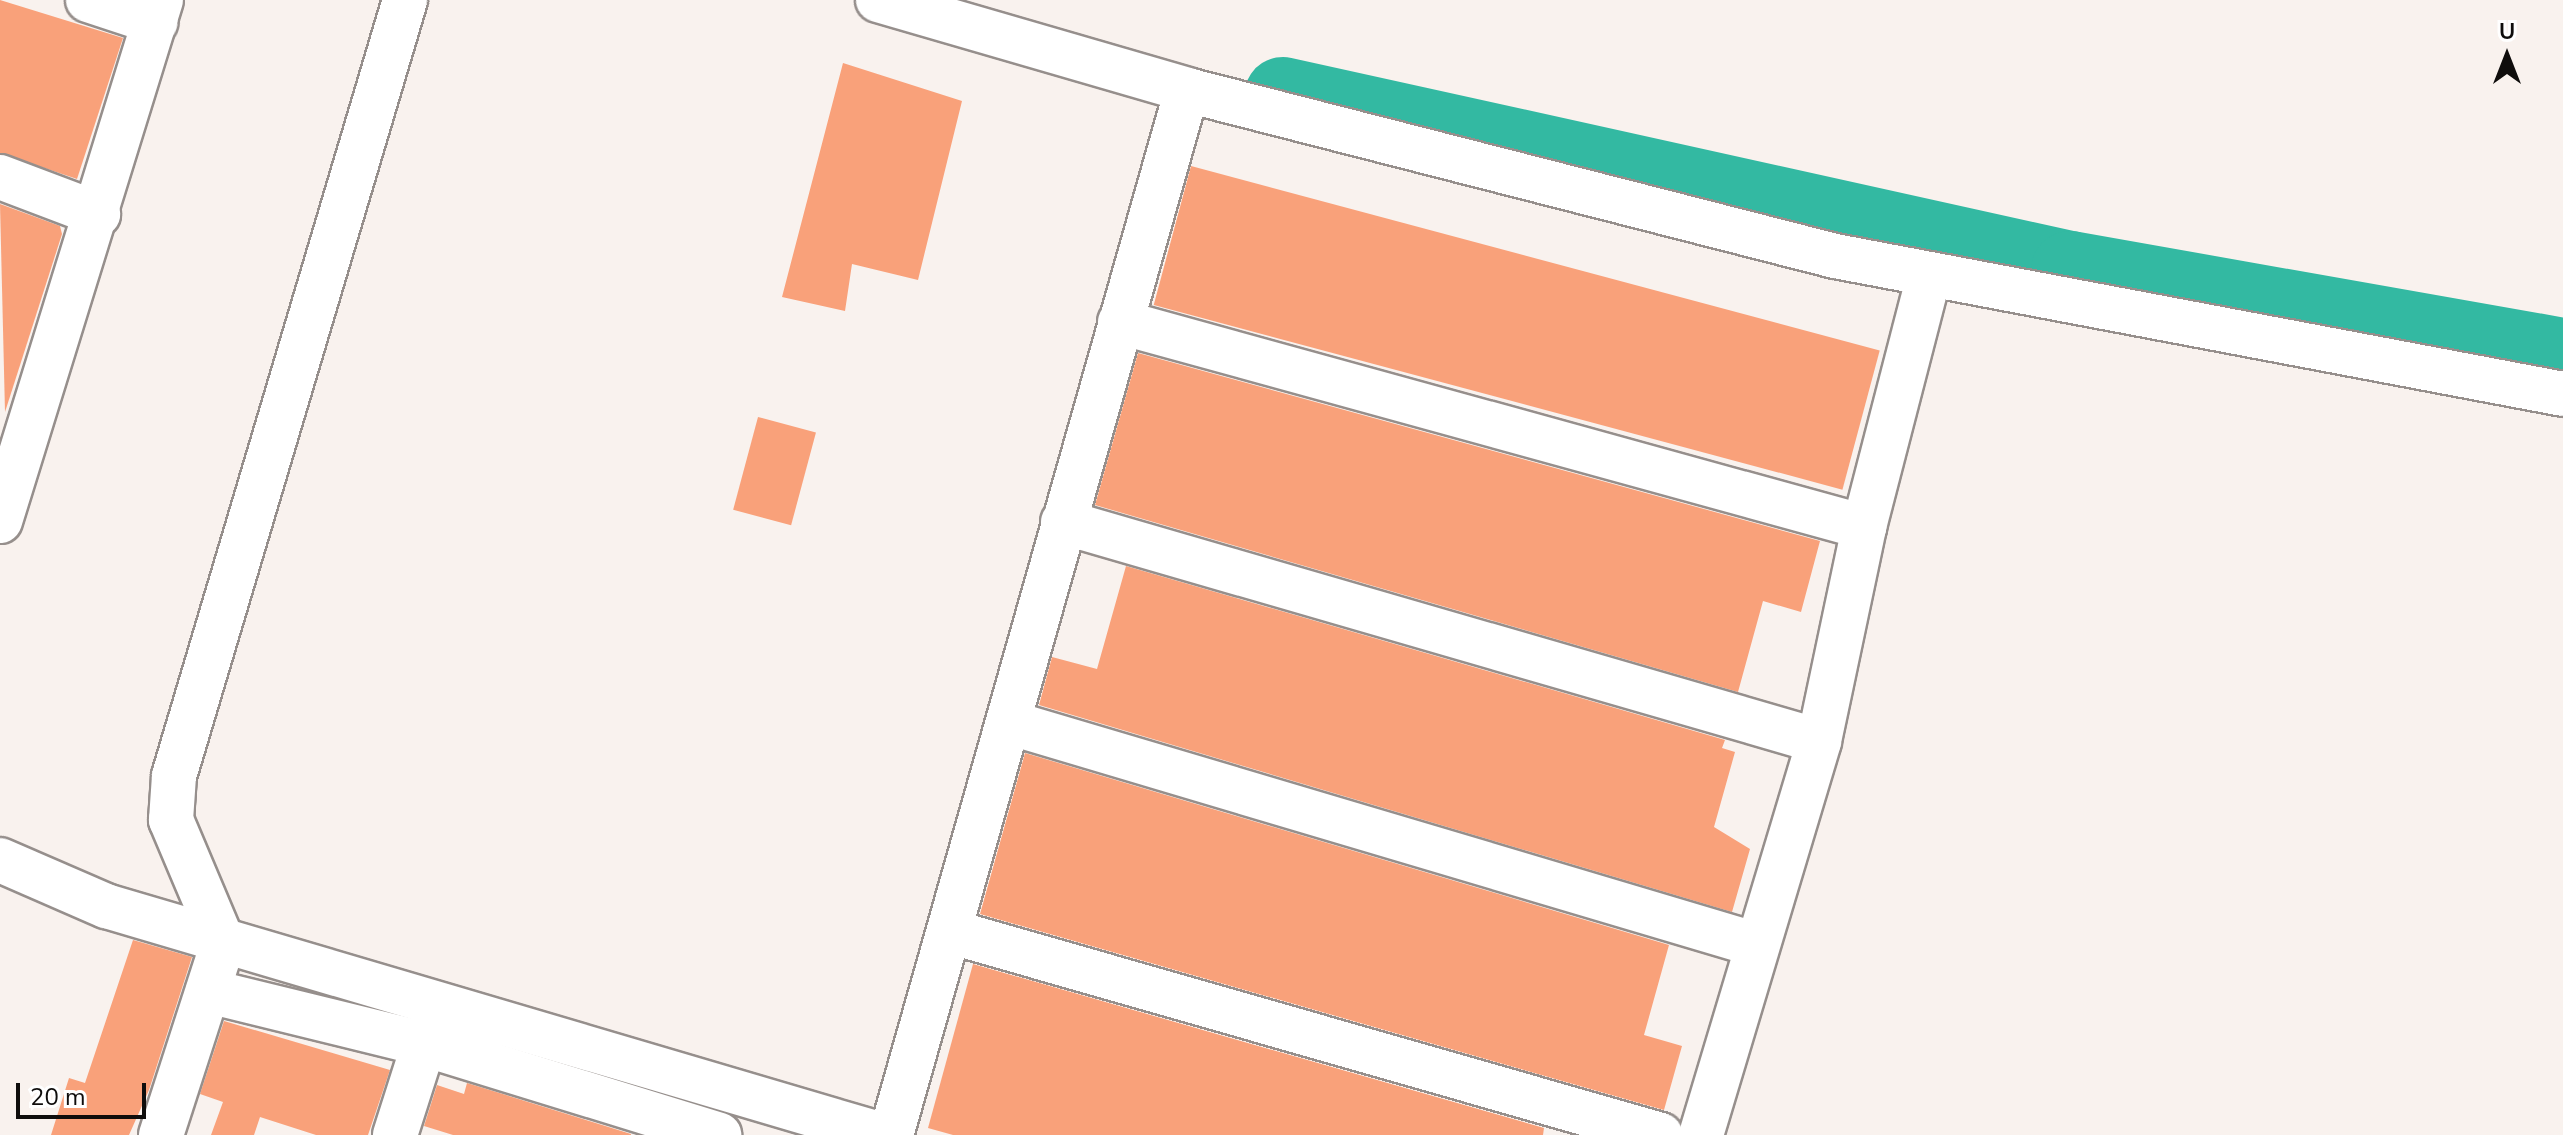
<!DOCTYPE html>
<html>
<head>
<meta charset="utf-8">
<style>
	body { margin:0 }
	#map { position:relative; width:2563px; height:1135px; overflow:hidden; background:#f9f2ee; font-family:"Nunito Sans",sans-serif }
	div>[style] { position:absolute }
	.river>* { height:78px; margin:-39px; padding:0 39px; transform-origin:39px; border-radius:39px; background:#33b9a2 }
	.building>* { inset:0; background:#f9a17a; transform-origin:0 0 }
	.roads { filter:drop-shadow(2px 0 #968f8c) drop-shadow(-2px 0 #968f8c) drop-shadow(0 2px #968f8c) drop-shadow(0 -2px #968f8c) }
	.street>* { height:44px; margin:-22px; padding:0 22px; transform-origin:22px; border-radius:22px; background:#fff }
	span { translate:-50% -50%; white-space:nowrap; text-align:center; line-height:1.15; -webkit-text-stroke:6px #fff; paint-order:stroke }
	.north { position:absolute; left:2467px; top:16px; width:80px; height:80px; -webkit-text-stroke:6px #fff; paint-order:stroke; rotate:0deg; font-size:22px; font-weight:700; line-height:32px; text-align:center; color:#0f0d0c }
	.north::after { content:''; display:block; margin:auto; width:28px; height:36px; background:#0f0d0c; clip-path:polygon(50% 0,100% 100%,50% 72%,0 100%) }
	.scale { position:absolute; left:16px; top:1083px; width:130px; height:36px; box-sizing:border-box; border:4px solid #0f0d0c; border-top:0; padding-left:10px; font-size:24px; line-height:28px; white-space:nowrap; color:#0f0d0c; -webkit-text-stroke:6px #fff; paint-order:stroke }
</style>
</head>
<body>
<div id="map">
	<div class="river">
		<div style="left:1283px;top:96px;width:806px;rotate:12.47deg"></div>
		<div style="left:2070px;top:270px;width:501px;rotate:10.01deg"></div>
	</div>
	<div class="building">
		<div style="clip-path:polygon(0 0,123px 38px,77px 179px,0 153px)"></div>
		<div style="clip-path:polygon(843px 63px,962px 101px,918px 280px,852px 264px,845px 311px,782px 297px)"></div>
		<div style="left:1191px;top:166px;width:713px;height:144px;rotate:15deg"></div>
		<div style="clip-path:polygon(0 204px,60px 226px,62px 234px,5px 412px)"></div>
		<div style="clip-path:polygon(1138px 353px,1820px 541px,1801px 612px,1763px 601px,1738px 692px,1095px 505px)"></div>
		<div style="left:758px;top:417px;width:60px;height:96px;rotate:15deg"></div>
		<div style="clip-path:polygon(1126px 566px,1725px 740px,1722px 748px,1735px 752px,1714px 827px,1750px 849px,1732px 912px,1039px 705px,1052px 657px,1097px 669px)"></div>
		<div style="clip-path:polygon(1025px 753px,1669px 945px,1644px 1035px,1682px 1046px,1664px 1110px,980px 914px)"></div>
		<div style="clip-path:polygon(133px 940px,192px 957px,149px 1090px,129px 1135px,51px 1135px,69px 1078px,85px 1083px)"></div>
		<div style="clip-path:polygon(973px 964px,1544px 1128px,1543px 1135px,953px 1135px,928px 1128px)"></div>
		<div style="clip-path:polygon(224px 1021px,390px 1070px,368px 1135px,316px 1135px,260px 1117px,254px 1135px,211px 1135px,223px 1102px,200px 1094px)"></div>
		<div style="clip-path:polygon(467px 1083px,631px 1134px,631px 1135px,453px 1135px,424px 1126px,437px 1085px,464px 1094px)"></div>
	</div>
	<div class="roads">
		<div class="street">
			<div style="left:88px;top:0;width:71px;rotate:18.2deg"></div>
			<div style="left:878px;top:0;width:322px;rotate:16.2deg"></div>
			<div style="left:1187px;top:90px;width:669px;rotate:14.37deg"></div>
			<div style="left:1835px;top:256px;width:741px;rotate:10.73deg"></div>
			<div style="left:0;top:177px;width:105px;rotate:20.7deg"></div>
			<div style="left:1120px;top:322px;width:772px;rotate:15.4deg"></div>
			<div style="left:0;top:521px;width:545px;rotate:-72.83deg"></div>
			<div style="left:1063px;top:522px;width:787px;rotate:16.16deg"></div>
			<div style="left:1011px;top:723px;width:775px;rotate:16.56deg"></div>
			<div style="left:0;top:860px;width:116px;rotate:23.5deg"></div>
			<div style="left:106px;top:906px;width:809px;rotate:16.44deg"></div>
			<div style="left:952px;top:932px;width:737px;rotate:15.98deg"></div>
			<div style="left:208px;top:991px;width:222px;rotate:13.8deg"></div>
			<div style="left:424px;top:1044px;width:309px;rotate:17.1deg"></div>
			<div style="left:161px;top:1135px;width:202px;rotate:-72.1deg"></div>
			<div style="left:223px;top:943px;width:134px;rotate:-112.9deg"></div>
			<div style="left:171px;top:820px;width:44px;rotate:-86.1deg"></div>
			<div style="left:174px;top:776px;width:810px;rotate:-73.42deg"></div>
			<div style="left:395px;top:1135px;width:96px;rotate:-72.3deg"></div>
			<div style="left:891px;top:1135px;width:1086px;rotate:-74.19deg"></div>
			<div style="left:1701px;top:1135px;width:411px;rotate:-73.3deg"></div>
			<div style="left:1819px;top:741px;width:219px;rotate:-78.1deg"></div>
			<div style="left:1864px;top:527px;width:259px;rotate:-75.5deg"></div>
		</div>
	</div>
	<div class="north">U</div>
	<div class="scale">20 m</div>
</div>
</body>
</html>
